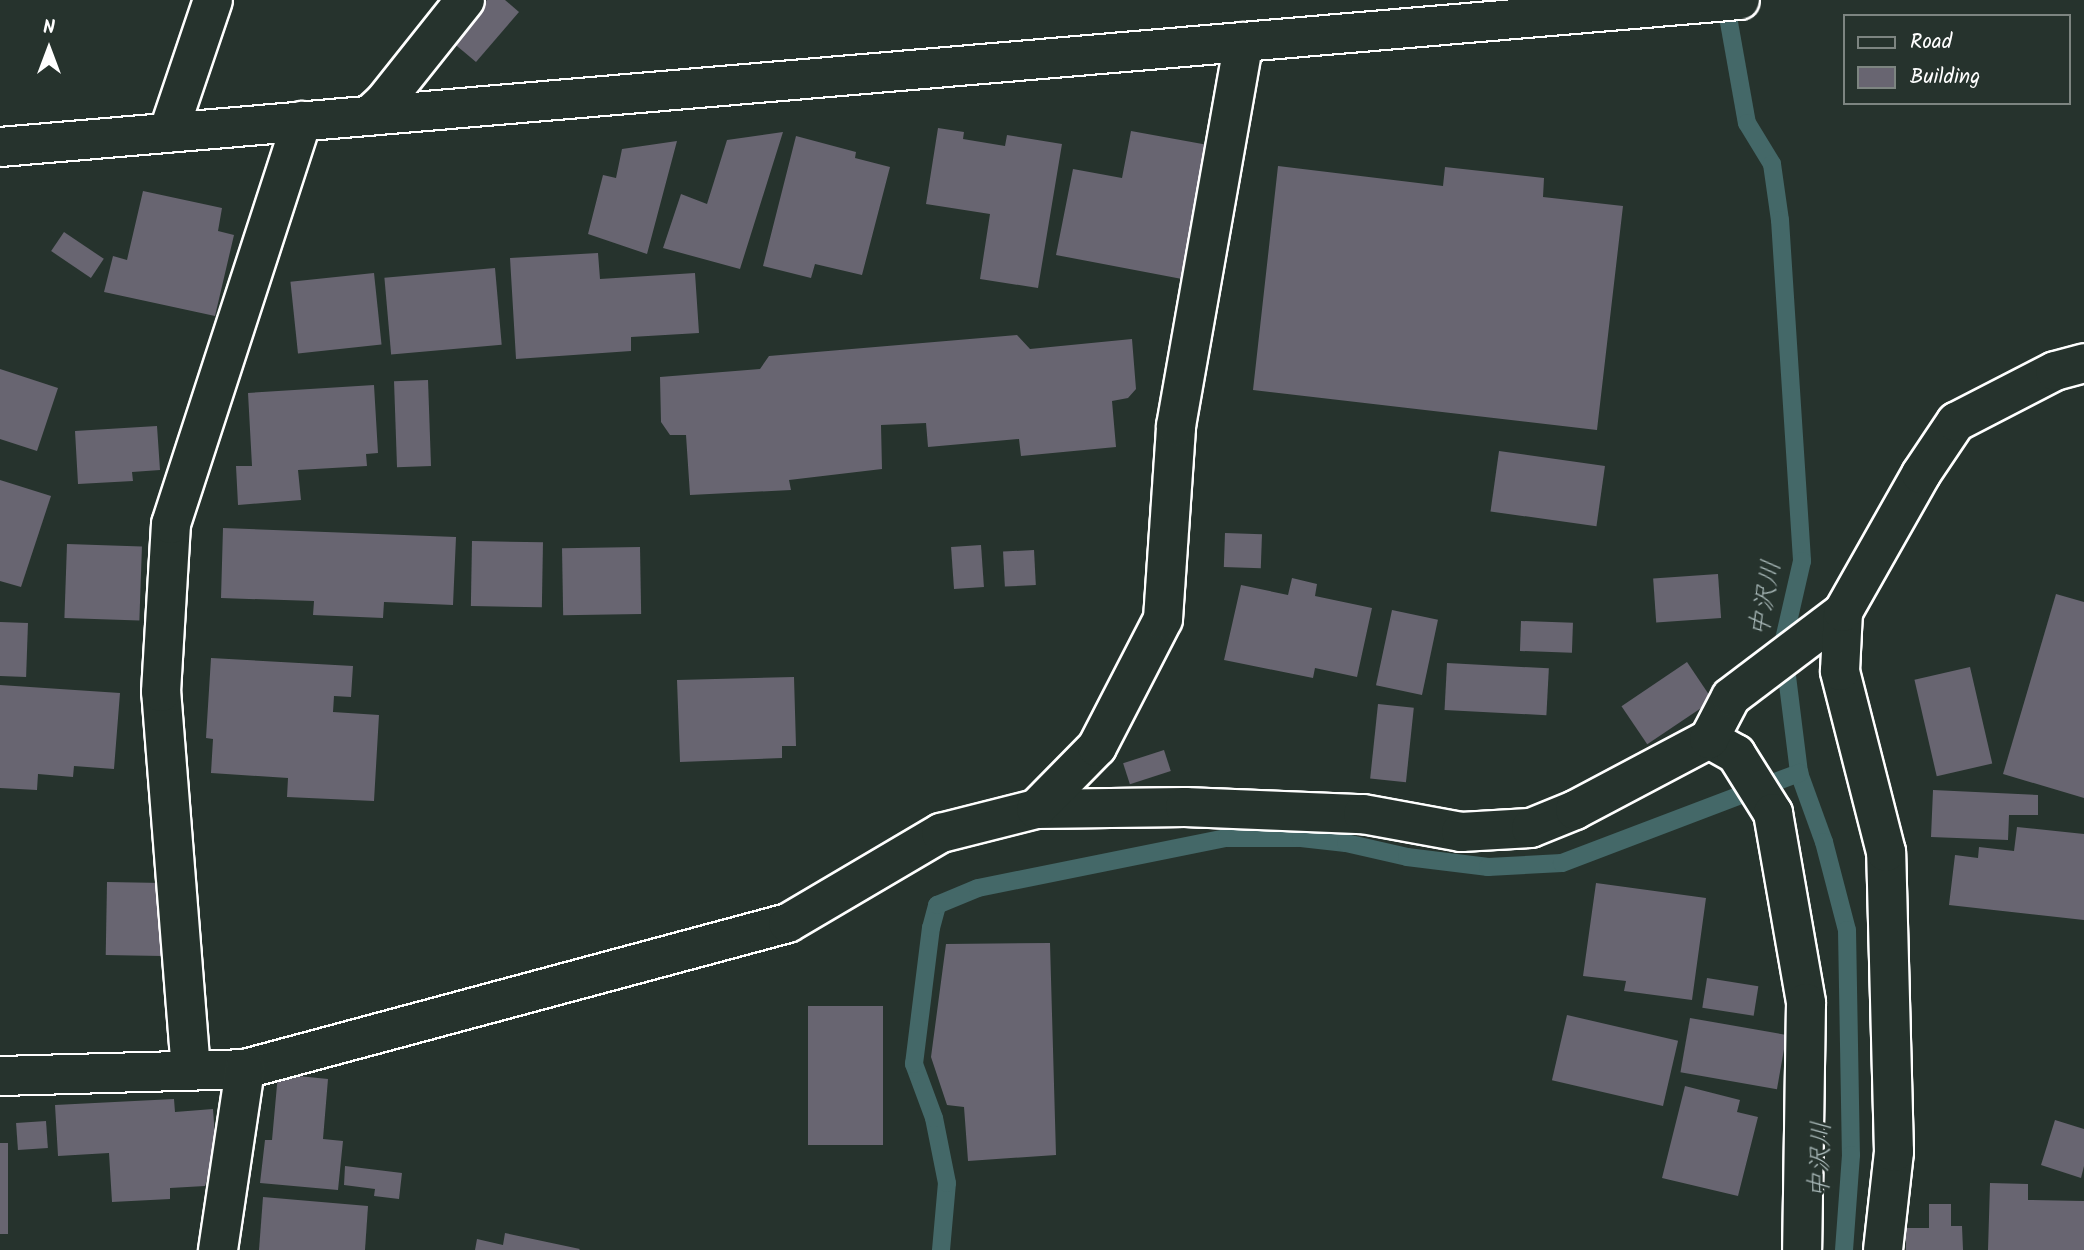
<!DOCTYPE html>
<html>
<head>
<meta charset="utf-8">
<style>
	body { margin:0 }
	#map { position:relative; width:2084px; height:1250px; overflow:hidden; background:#26332d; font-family:Kalam,"Klee One",sans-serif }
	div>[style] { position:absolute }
	.stream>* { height:18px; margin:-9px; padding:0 9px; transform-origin:9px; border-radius:9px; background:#446868 }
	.building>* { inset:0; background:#686571; transform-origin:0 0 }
	.roads { filter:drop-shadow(2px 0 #fff) drop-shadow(-2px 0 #fff) drop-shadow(0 2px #fff) drop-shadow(0 -2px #fff) }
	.street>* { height:38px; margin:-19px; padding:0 19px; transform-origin:19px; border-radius:19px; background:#26332d }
	.secondary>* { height:38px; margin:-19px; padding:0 19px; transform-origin:19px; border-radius:19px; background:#26332d }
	span { translate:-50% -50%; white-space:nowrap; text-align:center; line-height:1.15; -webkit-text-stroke:5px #26332d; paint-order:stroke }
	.water-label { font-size:26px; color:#abbbbb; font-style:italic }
	.legend { position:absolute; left:1843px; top:14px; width:228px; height:91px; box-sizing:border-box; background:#26332d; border:2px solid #7d8581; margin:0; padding:9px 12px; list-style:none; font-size:21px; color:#fff }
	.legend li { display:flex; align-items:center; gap:14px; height:35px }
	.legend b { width:35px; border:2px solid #7d8581 }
	.north { position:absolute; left:14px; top:14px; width:70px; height:70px; -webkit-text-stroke:5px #26332d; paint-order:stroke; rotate:0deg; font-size:19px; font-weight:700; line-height:28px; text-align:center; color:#fff }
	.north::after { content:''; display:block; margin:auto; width:24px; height:32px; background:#fff; clip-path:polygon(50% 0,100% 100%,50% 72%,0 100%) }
</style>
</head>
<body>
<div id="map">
	<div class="stream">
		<div style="left:1725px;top:0;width:125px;rotate:79.9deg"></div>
		<div style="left:1747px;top:123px;width:48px;rotate:58.6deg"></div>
		<div style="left:1772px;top:164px;width:57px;rotate:81.9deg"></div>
		<div style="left:1780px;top:220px;width:342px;rotate:86.3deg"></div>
		<div style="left:1802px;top:561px;width:85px;rotate:102.9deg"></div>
		<div style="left:1783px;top:644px;width:130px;rotate:82.9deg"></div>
		<div style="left:1799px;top:773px;width:73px;rotate:70.1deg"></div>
		<div style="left:1824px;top:842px;width:91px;rotate:75.4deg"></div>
		<div style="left:1847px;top:930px;width:225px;rotate:89deg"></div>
		<div style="left:1851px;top:1155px;width:95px;rotate:94.2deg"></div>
		<div style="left:941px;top:1250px;width:67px;rotate:-84.9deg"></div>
		<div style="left:947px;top:1183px;width:66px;rotate:-101.3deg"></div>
		<div style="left:934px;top:1118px;width:58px;rotate:-110.3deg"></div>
		<div style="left:914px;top:1064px;width:137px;rotate:-82.9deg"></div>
		<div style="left:931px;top:928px;width:24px;rotate:-75deg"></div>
		<div style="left:937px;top:905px;width:44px;rotate:-22.5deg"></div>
		<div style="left:978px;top:888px;width:254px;rotate:-11.4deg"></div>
		<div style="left:1227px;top:838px;width:74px"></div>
		<div style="left:1301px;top:838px;width:45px;rotate:6.3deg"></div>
		<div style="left:1346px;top:843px;width:63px;rotate:12.9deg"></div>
		<div style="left:1407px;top:857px;width:82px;rotate:7deg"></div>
		<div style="left:1488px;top:867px;width:74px;rotate:-3.1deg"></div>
		<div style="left:1562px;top:863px;width:254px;rotate:-20.8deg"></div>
	</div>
	<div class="building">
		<div style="clip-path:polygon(487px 0,505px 0,519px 12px,476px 62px,451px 41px)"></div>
		<div style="clip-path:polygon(938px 128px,964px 132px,963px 139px,1005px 146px,1007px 135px,1062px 144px,1038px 288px,980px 279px,990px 214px,926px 204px)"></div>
		<div style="clip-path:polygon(1131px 131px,1208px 145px,1182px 279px,1056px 255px,1073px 169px,1122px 178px)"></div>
		<div style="clip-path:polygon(783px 132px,740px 269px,663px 248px,681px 194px,707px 204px,727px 140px)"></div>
		<div style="clip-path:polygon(796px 136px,856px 152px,855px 158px,890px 167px,862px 275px,815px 264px,811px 278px,763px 266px)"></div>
		<div style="clip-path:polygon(677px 141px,647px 254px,588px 234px,603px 175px,616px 178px,622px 149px)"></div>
		<div style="clip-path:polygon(1278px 166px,1443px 186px,1445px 167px,1544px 178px,1543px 197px,1623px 206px,1597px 430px,1253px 390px)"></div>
		<div style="clip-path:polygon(143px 191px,222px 208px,218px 231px,234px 235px,215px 316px,104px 292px,113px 256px,127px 260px)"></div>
		<div style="left:64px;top:232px;width:48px;height:23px;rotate:34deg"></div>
		<div style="clip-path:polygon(598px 253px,600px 279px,695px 273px,699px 333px,631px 337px,631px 351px,516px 359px,510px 258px)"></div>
		<div style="left:495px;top:268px;width:77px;height:111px;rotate:85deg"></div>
		<div style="left:374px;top:273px;width:72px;height:84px;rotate:84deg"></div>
		<div style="clip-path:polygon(1017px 335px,1030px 349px,1132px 339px,1136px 389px,1128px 398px,1112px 401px,1116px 447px,1021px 456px,1019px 439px,928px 447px,926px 423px,881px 425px,882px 469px,789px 480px,791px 490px,690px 495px,686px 435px,670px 435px,661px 422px,660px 377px,760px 369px,769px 356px)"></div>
		<div style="clip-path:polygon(0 369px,58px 388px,37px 451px,0 439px)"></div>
		<div style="left:428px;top:380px;width:86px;height:34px;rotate:88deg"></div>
		<div style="clip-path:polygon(374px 385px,378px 453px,366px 454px,367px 466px,298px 470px,301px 500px,238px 505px,236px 466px,252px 466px,248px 393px)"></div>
		<div style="clip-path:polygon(157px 426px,160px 470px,132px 472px,133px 481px,78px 484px,75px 431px)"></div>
		<div style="left:1499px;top:451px;width:107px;height:61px;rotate:8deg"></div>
		<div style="clip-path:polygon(0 480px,51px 496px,21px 587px,0 581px)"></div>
		<div style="clip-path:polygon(223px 528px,456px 537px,453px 605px,384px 602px,383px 618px,313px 615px,314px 601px,221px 598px)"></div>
		<div style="left:1225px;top:533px;width:37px;height:34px;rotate:2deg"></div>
		<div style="left:472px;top:541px;width:71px;height:65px;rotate:1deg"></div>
		<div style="left:67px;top:544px;width:75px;height:74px;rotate:2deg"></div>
		<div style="left:981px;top:545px;width:42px;height:30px;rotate:86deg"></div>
		<div style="left:640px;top:547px;width:67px;height:78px;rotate:89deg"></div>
		<div style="left:1034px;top:550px;width:35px;height:31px;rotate:87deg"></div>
		<div style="left:1718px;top:574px;width:44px;height:65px;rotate:86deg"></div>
		<div style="clip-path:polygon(1292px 578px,1317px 584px,1315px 596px,1372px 608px,1357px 677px,1315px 668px,1313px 678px,1224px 660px,1241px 585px,1288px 595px)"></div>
		<div style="clip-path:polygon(2056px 594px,2084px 602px,2084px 798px,2003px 774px)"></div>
		<div style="left:1392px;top:610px;width:47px;height:77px;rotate:12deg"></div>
		<div style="left:1521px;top:621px;width:52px;height:30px;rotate:2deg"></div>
		<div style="left:0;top:622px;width:28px;height:54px;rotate:2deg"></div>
		<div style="clip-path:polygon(211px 658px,353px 666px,351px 697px,334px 696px,333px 712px,379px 715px,374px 801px,287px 797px,288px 778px,211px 773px,213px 739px,206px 738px)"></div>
		<div style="left:1687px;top:662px;width:46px;height:79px;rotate:56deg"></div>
		<div style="left:1447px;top:663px;width:102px;height:47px;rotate:3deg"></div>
		<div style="left:1970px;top:667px;width:99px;height:57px;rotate:77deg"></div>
		<div style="clip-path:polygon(794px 677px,796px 746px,782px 746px,782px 758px,680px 762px,677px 680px)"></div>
		<div style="clip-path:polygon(0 685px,120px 693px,114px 769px,74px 766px,73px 777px,38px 774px,37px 790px,0 788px)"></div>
		<div style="left:1378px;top:704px;width:36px;height:75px;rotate:6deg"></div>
		<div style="left:1164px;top:750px;width:22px;height:43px;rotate:72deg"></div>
		<div style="clip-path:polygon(1933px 790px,2038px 795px,2038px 815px,2009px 815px,2008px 840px,1931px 837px)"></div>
		<div style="clip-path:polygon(2017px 827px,2084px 834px,2084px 920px,1949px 905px,1955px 855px,1978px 858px,1979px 847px,2014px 851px)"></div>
		<div style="left:107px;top:882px;width:56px;height:73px;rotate:1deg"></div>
		<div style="clip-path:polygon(1596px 883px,1706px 898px,1692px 1000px,1624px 991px,1626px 981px,1583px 976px)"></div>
		<div style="clip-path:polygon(1050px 943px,1056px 1155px,968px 1161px,964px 1107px,947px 1105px,931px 1057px,946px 944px)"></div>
		<div style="left:1707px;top:978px;width:52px;height:30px;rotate:9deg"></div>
		<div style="left:883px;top:1006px;width:139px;height:75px;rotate:90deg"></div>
		<div style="left:1567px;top:1015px;width:114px;height:67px;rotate:13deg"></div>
		<div style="left:1690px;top:1018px;width:98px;height:55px;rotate:10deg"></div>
		<div style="clip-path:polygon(278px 1074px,328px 1079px,323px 1139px,343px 1141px,338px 1190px,260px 1183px,265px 1140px,272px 1140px)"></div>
		<div style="clip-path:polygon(1685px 1086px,1740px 1100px,1737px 1112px,1758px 1117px,1738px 1196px,1662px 1178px)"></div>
		<div style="clip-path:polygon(174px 1099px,175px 1112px,213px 1109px,216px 1151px,205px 1186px,170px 1188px,170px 1199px,112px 1202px,109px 1153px,58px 1156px,55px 1105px)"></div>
		<div style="clip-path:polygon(2055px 1120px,2084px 1129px,2084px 1166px,2081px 1178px,2041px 1165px)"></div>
		<div style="left:46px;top:1121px;width:27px;height:30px;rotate:86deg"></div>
		<div style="left:0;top:1143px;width:8px;height:91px"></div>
		<div style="clip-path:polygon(345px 1166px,402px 1173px,399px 1199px,374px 1196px,375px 1189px,344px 1185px)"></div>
		<div style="clip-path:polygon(1990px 1183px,2028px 1184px,2028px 1200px,2084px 1201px,2084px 1250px,1988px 1250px)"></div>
		<div style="clip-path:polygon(263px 1197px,368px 1206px,365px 1250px,259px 1250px)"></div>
		<div style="clip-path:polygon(1929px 1204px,1951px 1204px,1951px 1226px,1962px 1226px,1963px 1250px,1906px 1250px,1906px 1228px,1929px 1228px)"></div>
		<div style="clip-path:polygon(505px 1233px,580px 1249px,579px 1250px,475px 1250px,477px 1239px,503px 1245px)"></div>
	</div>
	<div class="roads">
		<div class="street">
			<div style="left:369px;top:116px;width:21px;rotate:-43deg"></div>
			<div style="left:384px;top:102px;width:130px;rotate:-51.5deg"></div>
			<div style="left:1709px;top:739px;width:31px;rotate:29deg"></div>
			<div style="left:1736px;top:754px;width:70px;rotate:57.9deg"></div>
			<div style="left:1773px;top:813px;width:193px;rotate:80.1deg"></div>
			<div style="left:1806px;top:1003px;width:247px;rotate:90.9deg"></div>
			<div style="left:1036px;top:809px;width:149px;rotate:-0.8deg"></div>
			<div style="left:1185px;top:807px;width:178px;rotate:2.3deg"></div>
			<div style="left:1363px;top:814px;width:100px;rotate:10.4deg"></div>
			<div style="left:1461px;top:832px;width:70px;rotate:-3.3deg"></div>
			<div style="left:1531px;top:828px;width:48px;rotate:-22.2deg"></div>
			<div style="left:1575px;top:810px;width:152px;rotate:-27.9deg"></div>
			<div style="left:1709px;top:739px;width:47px;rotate:-62.4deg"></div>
			<div style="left:1731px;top:697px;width:141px;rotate:-37.2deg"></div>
			<div style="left:191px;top:1071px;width:380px;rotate:-94.5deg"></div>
			<div style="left:161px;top:692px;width:168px;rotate:-86.6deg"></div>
			<div style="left:171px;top:524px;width:424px;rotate:-72deg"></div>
			<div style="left:0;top:1076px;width:245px;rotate:-1.6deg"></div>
			<div style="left:245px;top:1069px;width:562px;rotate:-15.05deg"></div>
			<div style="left:788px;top:923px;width:178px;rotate:-30.5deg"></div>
			<div style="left:941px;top:833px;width:98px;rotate:-14.2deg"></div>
			<div style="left:1036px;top:809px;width:87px;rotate:-45.5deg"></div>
			<div style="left:1097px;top:747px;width:144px;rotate:-62.7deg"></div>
			<div style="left:1163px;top:619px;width:193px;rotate:-86.1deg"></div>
			<div style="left:1176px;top:426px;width:390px;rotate:-80deg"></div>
			<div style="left:218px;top:1250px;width:183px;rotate:-81.5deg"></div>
			<div style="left:1883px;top:1250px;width:99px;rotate:-83.6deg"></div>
			<div style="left:1894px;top:1152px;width:300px;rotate:-91.5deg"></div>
			<div style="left:1886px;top:852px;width:187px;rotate:-104.3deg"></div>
			<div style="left:1840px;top:671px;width:59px;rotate:-87.1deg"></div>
			<div style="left:1843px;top:612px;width:159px;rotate:-60.5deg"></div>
			<div style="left:1921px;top:474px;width:63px;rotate:-56.1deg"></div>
			<div style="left:1956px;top:422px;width:111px;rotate:-27.3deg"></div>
			<div style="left:2055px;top:371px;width:30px;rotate:-15deg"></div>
		</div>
		<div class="secondary">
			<div style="left:168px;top:133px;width:140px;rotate:-71.3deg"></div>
			<div style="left:0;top:147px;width:1746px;rotate:-4.83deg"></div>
		</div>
	</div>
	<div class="water-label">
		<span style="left:1767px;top:599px;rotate:-80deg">中沢川</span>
		<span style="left:1822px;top:1160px;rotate:-88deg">中沢川</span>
	</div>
	<ul class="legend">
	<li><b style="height:9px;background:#26332d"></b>Road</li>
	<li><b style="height:19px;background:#686571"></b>Building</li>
	</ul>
	<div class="north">N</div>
</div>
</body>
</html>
